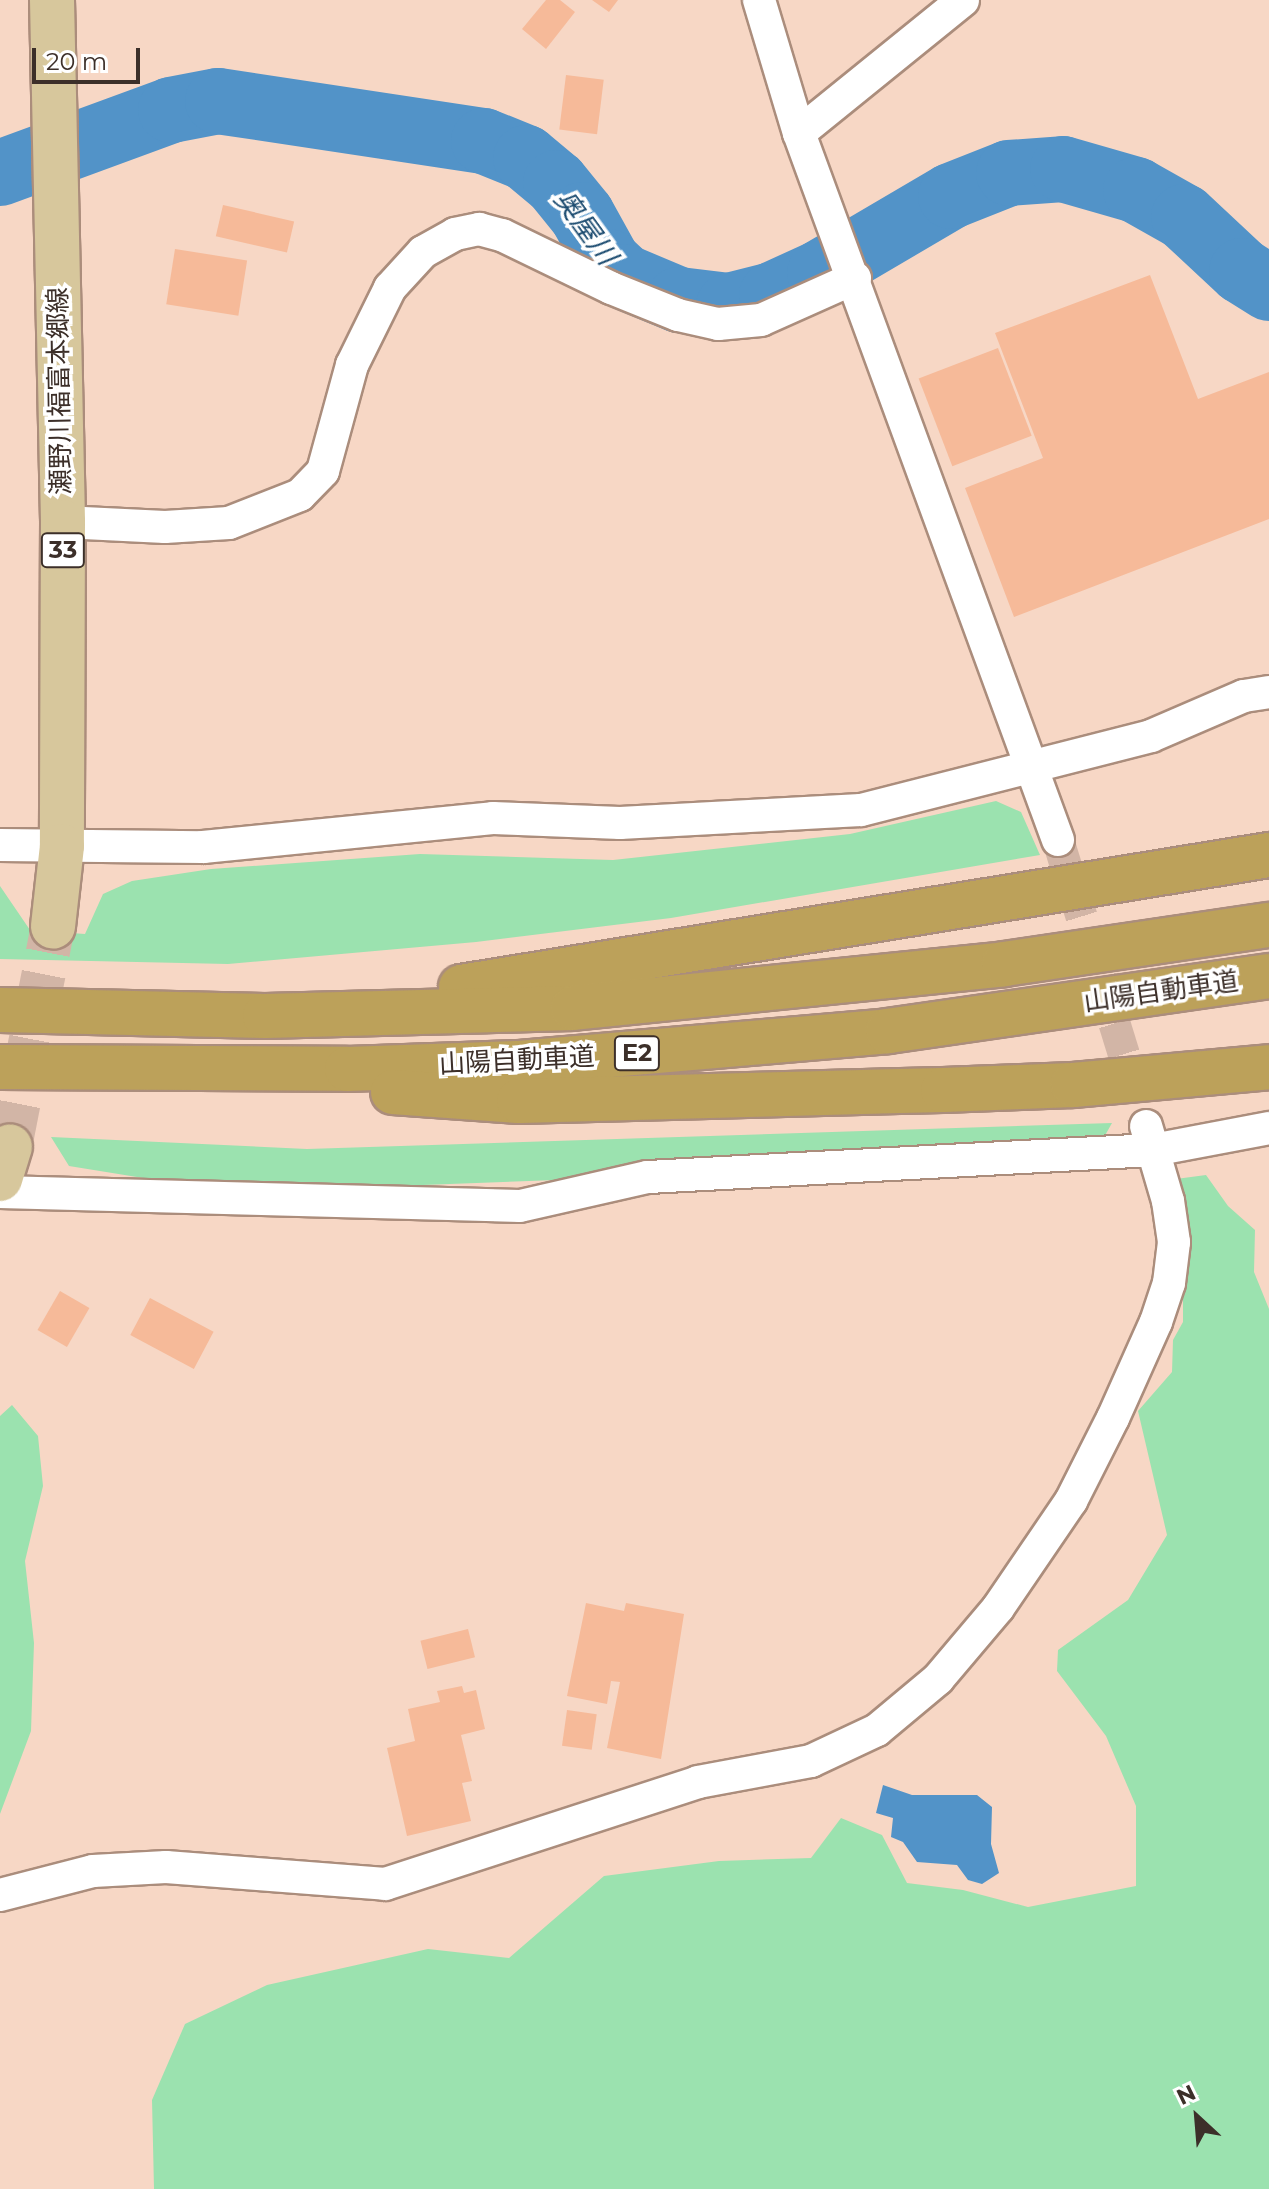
<!DOCTYPE html>
<html>
<head>
<meta charset="utf-8">
<style>
	body { margin:0 }
	#map { position:relative; width:1269px; height:2189px; overflow:hidden; background:#f7d7c5; font-family:Montserrat,"Noto Sans JP",sans-serif }
	div>[style] { position:absolute }
	.green>* { inset:0; background:#9be2af }
	.water>* { inset:0; background:#5293c8 }
	.river>* { height:66px; margin:-33px; padding:0 33px; transform-origin:33px; border-radius:33px; background:#5293c8 }
	.building>* { inset:0; background:#f6ba99; transform-origin:0 0 }
	.street-tunnel>* { height:32px; margin-top:-16px; transform-origin:0; background:repeating-linear-gradient(90deg,#d2b5a6 0 32px,transparent 0 48px) }
	.primary-tunnel>* { height:44px; margin-top:-22px; transform-origin:0; background:repeating-linear-gradient(90deg,#d2b5a6 0 44px,transparent 0 66px) }
	.roads { filter:drop-shadow(2px 0 #ab8d7c) drop-shadow(-2px 0 #ab8d7c) drop-shadow(0 2px #ab8d7c) drop-shadow(0 -2px #ab8d7c) }
	.street>* { height:32px; margin:-16px; padding:0 16px; transform-origin:16px; border-radius:16px; background:#fff }
	.primary>* { height:44px; margin:-22px; padding:0 22px; transform-origin:22px; border-radius:22px; background:#d7c79c }
	.highway>* { height:44px; margin:-22px; padding:0 22px; transform-origin:22px; border-radius:22px; background:#bca15a }
	span { translate:-50% -50%; white-space:nowrap; text-align:center; line-height:1.15; -webkit-text-stroke:7px #fff; paint-order:stroke }
	.shield-label span { padding:2px 6px; background:#fff; border:2px solid; border-radius:6px; -webkit-text-stroke-width:0 }
	.shield-label { font-size:24px; color:#3c2f29; font-weight:700 }
	.street-label { font-size:26px; color:#3c2f29 }
	.water-label { font-size:28px; color:#1a4a6f; font-style:italic }
	.north { position:absolute; left:1157px; top:2077px; width:80px; height:80px; -webkit-text-stroke:6px #fff; paint-order:stroke; rotate:334deg; font-size:22px; font-weight:700; line-height:32px; text-align:center; color:#3c2f29 }
	.north::after { content:''; display:block; margin:auto; width:28px; height:36px; background:#3c2f29; clip-path:polygon(50% 0,100% 100%,50% 72%,0 100%) }
	.scale { position:absolute; left:32px; top:48px; width:108px; height:36px; box-sizing:border-box; border:4px solid #3c2f29; border-top:0; padding-left:10px; font-size:24px; line-height:28px; white-space:nowrap; color:#3c2f29; -webkit-text-stroke:6px #fff; paint-order:stroke }
</style>
</head>
<body>
<div id="map">
	<div class="green">
		<div style="clip-path:polygon(996px 801px,1021px 812px,1040px 855px,671px 918px,476px 942px,228px 964px,0 959px,0 886px,30px 930px,85px 934px,103px 894px,132px 881px,211px 869px,420px 854px,613px 860px,850px 834px)"></div>
		<div style="clip-path:polygon(1112px 1123px,1103px 1139px,584px 1179px,316px 1189px,174px 1183px,69px 1166px,51px 1137px,307px 1149px)"></div>
		<div style="clip-path:polygon(1206px 1175px,1228px 1206px,1255px 1230px,1254px 1272px,1269px 1309px,1269px 2189px,154px 2189px,152px 2100px,185px 2024px,267px 1985px,428px 1949px,509px 1958px,604px 1876px,719px 1861px,811px 1858px,841px 1818px,882px 1835px,907px 1883px,963px 1890px,1028px 1907px,1136px 1886px,1136px 1806px,1106px 1736px,1057px 1671px,1058px 1650px,1128px 1600px,1167px 1535px,1138px 1411px,1172px 1372px,1173px 1340px,1183px 1322px,1183px 1234px,1176px 1179px)"></div>
		<div style="clip-path:polygon(12px 1405px,38px 1436px,43px 1486px,25px 1561px,34px 1643px,31px 1731px,0 1814px,0 1416px)"></div>
	</div>
	<div class="water">
		<div style="clip-path:polygon(883px 1785px,912px 1795px,977px 1795px,992px 1807px,991px 1844px,999px 1873px,982px 1884px,968px 1880px,957px 1865px,917px 1862px,903px 1842px,891px 1837px,893px 1818px,876px 1813px)"></div>
	</div>
	<div class="river">
		<div style="left:0;top:173px;width:182px;rotate:-20.2deg"></div>
		<div style="left:171px;top:110px;width:48px;rotate:-10.8deg"></div>
		<div style="left:218px;top:101px;width:269px;rotate:8.6deg"></div>
		<div style="left:484px;top:141px;width:45px;rotate:22deg"></div>
		<div style="left:526px;top:158px;width:39px;rotate:40deg"></div>
		<div style="left:556px;top:183px;width:41px;rotate:50.9deg"></div>
		<div style="left:582px;top:215px;width:54px;rotate:61deg"></div>
		<div style="left:608px;top:262px;width:22px;rotate:43deg"></div>
		<div style="left:624px;top:277px;width:60px;rotate:22.7deg"></div>
		<div style="left:679px;top:300px;width:50px;rotate:6.8deg"></div>
		<div style="left:729px;top:306px;width:44px;rotate:-14.3deg"></div>
		<div style="left:772px;top:295px;width:53px;rotate:-24.6deg"></div>
		<div style="left:820px;top:273px;width:152px;rotate:-30.4deg"></div>
		<div style="left:951px;top:196px;width:62px;rotate:-21.6deg"></div>
		<div style="left:1009px;top:173px;width:54px;rotate:-4.2deg"></div>
		<div style="left:1063px;top:169px;width:76px;rotate:16deg"></div>
		<div style="left:1136px;top:190px;width:55px;rotate:29.4deg"></div>
		<div style="left:1184px;top:217px;width:79px;rotate:43deg"></div>
		<div style="left:1242px;top:271px;width:32px;rotate:32deg"></div>
	</div>
	<div class="building">
		<div style="clip-path:polygon(546px 0,560px 0,575px 12px,546px 49px,522px 29px)"></div>
		<div style="clip-path:polygon(592px 0,618px 0,609px 12px)"></div>
		<div style="left:566px;top:75px;width:38px;height:55px;rotate:7deg"></div>
		<div style="left:223px;top:205px;width:73px;height:32px;rotate:13deg"></div>
		<div style="left:175px;top:249px;width:73px;height:56px;rotate:9deg"></div>
		<div style="clip-path:polygon(1150px 275px,1198px 399px,1269px 372px,1269px 519px,1014px 617px,965px 488px,1043px 458px,995px 333px)"></div>
		<div style="left:998px;top:348px;width:94px;height:85px;rotate:69deg"></div>
		<div style="left:60px;top:1291px;width:34px;height:45px;rotate:30deg"></div>
		<div style="left:150px;top:1298px;width:72px;height:42px;rotate:28deg"></div>
		<div style="clip-path:polygon(586px 1603px,624px 1611px,626px 1603px,684px 1614px,661px 1759px,607px 1748px,620px 1682px,611px 1681px,607px 1704px,567px 1696px)"></div>
		<div style="left:468px;top:1629px;width:29px;height:49px;rotate:76deg"></div>
		<div style="clip-path:polygon(462px 1686px,464px 1693px,476px 1690px,485px 1729px,461px 1735px,472px 1781px,462px 1783px,471px 1821px,407px 1836px,387px 1748px,415px 1741px,408px 1709px,440px 1702px,437px 1691px)"></div>
		<div style="left:567px;top:1710px;width:30px;height:36px;rotate:8deg"></div>
	</div>
	<div class="street-tunnel">
		<div style="left:1058px;top:840px;width:299px;rotate:72.9deg"></div>
	</div>
	<div class="primary-tunnel">
		<div style="left:10px;top:1147px;width:225px;rotate:-79deg"></div>
	</div>
	<div class="roads">
		<div class="street">
			<div style="left:759px;top:0;width:139px;rotate:73.3deg"></div>
			<div style="left:799px;top:133px;width:753px;rotate:69.88deg"></div>
			<div style="left:799px;top:133px;width:211px;rotate:-39deg"></div>
			<div style="left:63px;top:522px;width:102px;rotate:2.8deg"></div>
			<div style="left:165px;top:527px;width:64px;rotate:-3.6deg"></div>
			<div style="left:229px;top:523px;width:76px;rotate:-21.5deg"></div>
			<div style="left:300px;top:495px;width:33px;rotate:-46deg"></div>
			<div style="left:323px;top:471px;width:110px;rotate:-74.7deg"></div>
			<div style="left:352px;top:365px;width:86px;rotate:-63.7deg"></div>
			<div style="left:390px;top:288px;width:49px;rotate:-47.5deg"></div>
			<div style="left:423px;top:252px;width:37px;rotate:-29deg"></div>
			<div style="left:455px;top:234px;width:25px;rotate:-12deg"></div>
			<div style="left:479px;top:229px;width:24px;rotate:15deg"></div>
			<div style="left:502px;top:235px;width:121px;rotate:25.9deg"></div>
			<div style="left:611px;top:288px;width:72px;rotate:21.9deg"></div>
			<div style="left:678px;top:315px;width:41px;rotate:12.7deg"></div>
			<div style="left:718px;top:324px;width:43px;rotate:-5.3deg"></div>
			<div style="left:761px;top:320px;width:103px;rotate:-24.1deg"></div>
			<div style="left:0;top:845px;width:203px;rotate:0.6deg"></div>
			<div style="left:203px;top:847px;width:291px;rotate:-5.7deg"></div>
			<div style="left:493px;top:818px;width:127px;rotate:2.3deg"></div>
			<div style="left:620px;top:823px;width:241px;rotate:-3.1deg"></div>
			<div style="left:861px;top:810px;width:299px;rotate:-14.3deg"></div>
			<div style="left:1151px;top:736px;width:101px;rotate:-23.3deg"></div>
			<div style="left:1244px;top:696px;width:25px;rotate:-9deg"></div>
			<div style="left:0;top:1192px;width:520px;rotate:1.54deg"></div>
			<div style="left:520px;top:1206px;width:131px;rotate:-12.8deg"></div>
			<div style="left:648px;top:1177px;width:506px;rotate:-3.06deg"></div>
			<div style="left:1153px;top:1150px;width:118px;rotate:-10.7deg"></div>
			<div style="left:0;top:1895px;width:96px;rotate:-14.5deg"></div>
			<div style="left:93px;top:1871px;width:73px;rotate:-3.1deg"></div>
			<div style="left:166px;top:1867px;width:220px;rotate:4.4deg"></div>
			<div style="left:385px;top:1884px;width:329px;rotate:-18deg"></div>
			<div style="left:698px;top:1782px;width:115px;rotate:-10.5deg"></div>
			<div style="left:811px;top:1761px;width:73px;rotate:-25.2deg"></div>
			<div style="left:877px;top:1730px;width:80px;rotate:-39.9deg"></div>
			<div style="left:938px;top:1679px;width:93px;rotate:-49.8deg"></div>
			<div style="left:998px;top:1608px;width:130px;rotate:-55.7deg"></div>
			<div style="left:1071px;top:1501px;width:93px;rotate:-63.2deg"></div>
			<div style="left:1113px;top:1418px;width:105px;rotate:-65.9deg"></div>
			<div style="left:1156px;top:1322px;width:41px;rotate:-71.6deg"></div>
			<div style="left:1169px;top:1283px;width:41px;rotate:-83deg"></div>
			<div style="left:1174px;top:1242px;width:41px;rotate:-98.3deg"></div>
			<div style="left:1168px;top:1201px;width:78px;rotate:-106.3deg"></div>
		</div>
		<div class="primary">
			<div style="left:52px;top:0;width:522px;rotate:88.79deg"></div>
			<div style="left:63px;top:522px;width:324px;rotate:90.2deg"></div>
			<div style="left:62px;top:846px;width:81px;rotate:96.4deg"></div>
			<div style="left:0;top:1179px;width:34px;rotate:-73deg"></div>
		</div>
		<div class="highway">
			<div style="left:461px;top:987px;width:819px;rotate:-9.28deg"></div>
			<div style="left:0;top:1010px;width:265px;rotate:1.3deg"></div>
			<div style="left:265px;top:1016px;width:308px;rotate:-1.5deg"></div>
			<div style="left:573px;top:1008px;width:433px;rotate:-5.8deg"></div>
			<div style="left:1004px;top:964px;width:268px;rotate:-8.4deg"></div>
			<div style="left:0;top:1067px;width:347px;rotate:0.3deg"></div>
			<div style="left:347px;top:1069px;width:171px;rotate:-2deg"></div>
			<div style="left:518px;top:1063px;width:371px;rotate:-4.9deg"></div>
			<div style="left:888px;top:1031px;width:385px;rotate:-8.2deg"></div>
			<div style="left:393px;top:1092px;width:126px;rotate:4.1deg"></div>
			<div style="left:519px;top:1101px;width:424px;rotate:-1.5deg"></div>
			<div style="left:943px;top:1090px;width:130px;rotate:-2.2deg"></div>
			<div style="left:1073px;top:1085px;width:197px;rotate:-5.2deg"></div>
		</div>
	</div>
	<div class="shield-label">
		<span style="left:63px;top:550px">33</span>
		<span style="left:637px;top:1053px">E2</span>
	</div>
	<div class="street-label">
		<span style="left:60px;top:391px;rotate:-91deg">瀬野川福富本郷線</span>
		<span style="left:1161px;top:992px;rotate:-8deg">山陽自動車道</span>
		<span style="left:517px;top:1061px;rotate:-3deg">山陽自動車道</span>
	</div>
	<div class="water-label">
		<span style="left:586px;top:227px;rotate:54deg">奥屋川</span>
	</div>
	<div class="north">N</div>
	<div class="scale">20 m</div>
</div>
</body>
</html>
